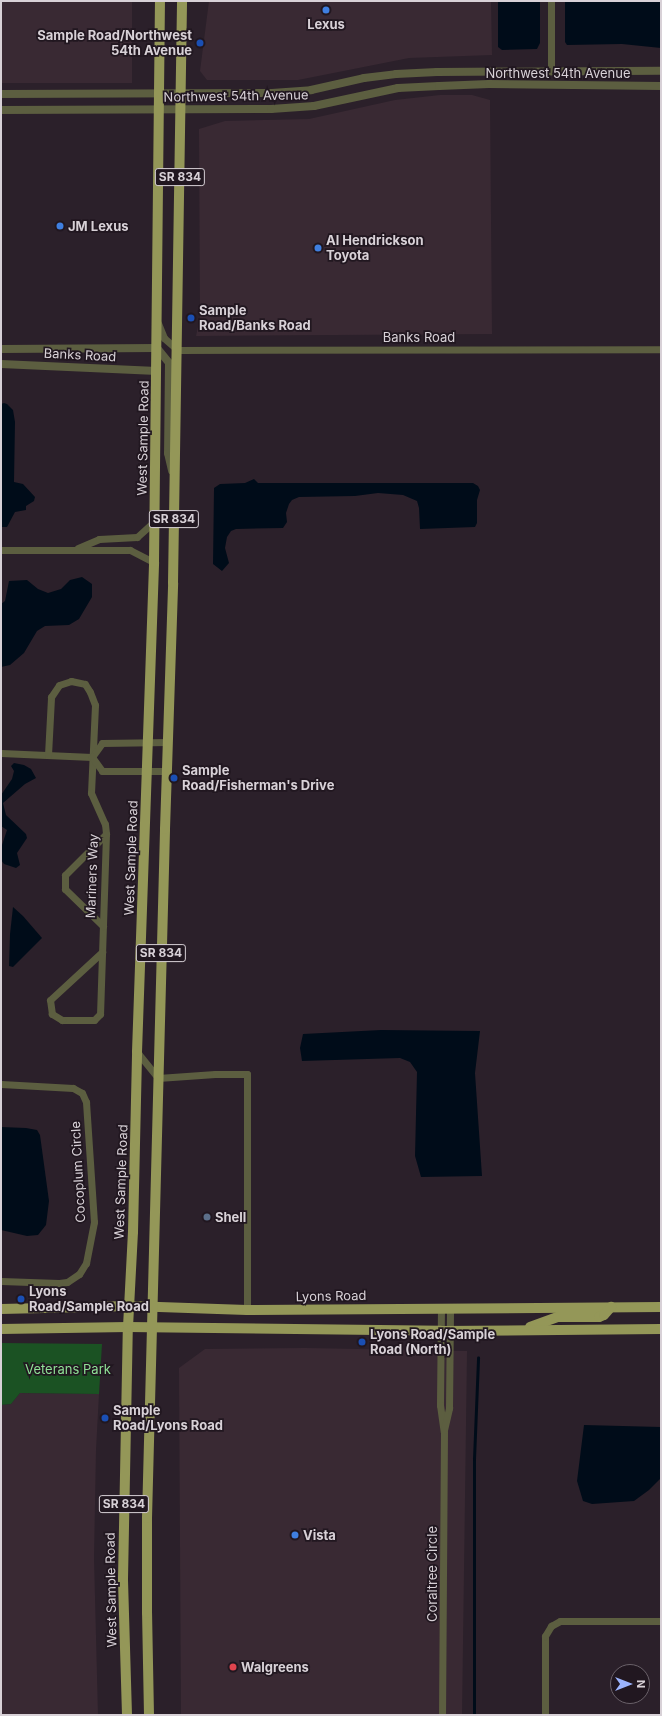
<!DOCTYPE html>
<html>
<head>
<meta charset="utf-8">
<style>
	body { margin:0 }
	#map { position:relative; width:662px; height:1716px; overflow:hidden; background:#2b202a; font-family:Inter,sans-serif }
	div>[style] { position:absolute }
	.commercial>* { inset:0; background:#392933; transform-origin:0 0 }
	.green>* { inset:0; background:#1b5223 }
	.water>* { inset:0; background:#000c19 }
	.stream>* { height:2.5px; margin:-1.25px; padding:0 1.25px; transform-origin:1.25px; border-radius:1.25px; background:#000c19 }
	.minor>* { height:7px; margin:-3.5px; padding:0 3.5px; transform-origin:3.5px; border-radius:3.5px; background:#5c5e40 }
	.tertiary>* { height:8px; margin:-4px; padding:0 4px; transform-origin:4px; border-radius:4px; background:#5c5e40 }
	.primary>* { height:10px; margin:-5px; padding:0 5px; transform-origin:5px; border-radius:5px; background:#949758 }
	.dots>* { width:11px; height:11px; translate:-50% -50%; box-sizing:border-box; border:2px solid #211720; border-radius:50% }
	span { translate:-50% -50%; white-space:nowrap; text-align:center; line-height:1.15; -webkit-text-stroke:3.5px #211720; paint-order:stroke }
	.shield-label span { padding:1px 3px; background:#211720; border:1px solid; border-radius:3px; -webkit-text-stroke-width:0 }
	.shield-label { font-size:12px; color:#d8d1d7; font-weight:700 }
	.poi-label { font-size:13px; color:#d8d1d7; font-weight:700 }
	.right { translate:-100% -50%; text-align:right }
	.left { translate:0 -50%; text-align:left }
	.street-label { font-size:13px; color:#d8d1d7 }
	.park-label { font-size:13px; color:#8fe096 }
	.frame { position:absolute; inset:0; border:2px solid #d8d1d7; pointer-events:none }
	.north { position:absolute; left:610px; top:1664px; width:40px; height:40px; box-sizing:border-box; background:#211720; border:1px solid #6a6169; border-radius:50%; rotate:90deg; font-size:11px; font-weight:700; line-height:16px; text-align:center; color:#d8d1d7 }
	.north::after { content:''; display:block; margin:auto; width:14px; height:18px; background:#9cb4fd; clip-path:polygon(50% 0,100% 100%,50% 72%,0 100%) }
</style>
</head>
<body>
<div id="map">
	<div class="commercial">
		<div style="left:1px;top:1px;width:131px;height:82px"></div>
		<div style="clip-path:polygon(209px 1px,491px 1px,492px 55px,409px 58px,298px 80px,207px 80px,200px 71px)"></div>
		<div style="clip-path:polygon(440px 95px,472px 95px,490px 100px,492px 334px,196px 336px,200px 317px,199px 129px,225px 121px,309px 119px,395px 100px)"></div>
		<div style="clip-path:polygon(305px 1348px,467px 1351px,462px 1715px,181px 1715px,179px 1368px,205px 1349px)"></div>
		<div style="clip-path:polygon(20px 1393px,99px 1394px,96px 1450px,94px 1558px,98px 1715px,1px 1715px,1px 1405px,11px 1404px)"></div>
	</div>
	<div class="green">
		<div style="clip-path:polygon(1px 1343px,102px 1344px,99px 1394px,20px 1393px,11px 1404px,1px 1405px)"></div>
	</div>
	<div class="water">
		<div style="clip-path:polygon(498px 1px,540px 1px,540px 43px,537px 49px,502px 50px,498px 47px)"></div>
		<div style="clip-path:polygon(565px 1px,661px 1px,661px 48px,622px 44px,567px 45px,565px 42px)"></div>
		<div style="clip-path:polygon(4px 403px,7px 404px,13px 410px,15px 422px,14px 482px,23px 484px,35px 497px,34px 501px,26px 506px,26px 510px,15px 512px,7px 527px,1px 527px,1px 404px)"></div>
		<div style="clip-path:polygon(254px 479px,258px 483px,473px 483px,478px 486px,480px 490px,477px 500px,477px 523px,475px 527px,420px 529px,419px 508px,417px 501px,403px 495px,378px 493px,355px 496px,299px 497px,292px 500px,289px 504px,286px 513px,287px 522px,283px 528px,236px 529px,231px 531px,227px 537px,225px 548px,229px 563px,222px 571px,213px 564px,214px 488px,220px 484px,245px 483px)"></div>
		<div style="clip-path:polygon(82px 577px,92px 584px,92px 597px,79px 619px,69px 625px,45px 626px,37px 631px,24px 653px,10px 665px,1px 667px,1px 604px,5px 601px,9px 581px,27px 580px,38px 589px,48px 593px,61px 589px,70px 580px)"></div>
		<div style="clip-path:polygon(14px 763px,24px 765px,31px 769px,36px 778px,25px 784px,3px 803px,6px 815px,26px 834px,27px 838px,17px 853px,20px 865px,16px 868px,4px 864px,1px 860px,1px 848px,7px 830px,1px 826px,1px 795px,12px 779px,14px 771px,11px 766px)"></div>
		<div style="clip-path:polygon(13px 907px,23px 916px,42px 938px,13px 967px,9px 966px,10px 934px)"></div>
		<div style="clip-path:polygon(381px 1030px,480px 1031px,475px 1073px,482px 1176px,421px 1177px,415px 1156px,417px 1072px,410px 1062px,400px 1058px,302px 1061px,300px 1048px,303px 1034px)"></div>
		<div style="clip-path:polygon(1px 1127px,26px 1128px,37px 1130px,40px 1135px,49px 1201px,46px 1225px,38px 1235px,27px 1236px,1px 1230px)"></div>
		<div style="clip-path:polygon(584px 1425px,661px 1427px,661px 1478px,649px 1490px,634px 1501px,592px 1504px,583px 1501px,577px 1481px)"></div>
	</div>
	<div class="stream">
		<div style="left:474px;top:1715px;width:256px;rotate:-90deg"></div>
		<div style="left:474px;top:1459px;width:101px;rotate:-87.7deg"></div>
	</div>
	<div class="minor">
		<div style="left:551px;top:1px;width:70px;rotate:90deg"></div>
		<div style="left:158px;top:323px;width:16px;rotate:68deg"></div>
		<div style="left:164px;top:338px;width:18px;rotate:41deg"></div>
		<div style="left:178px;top:350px;width:483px;rotate:-0.1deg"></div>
		<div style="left:78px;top:548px;width:23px;rotate:-23deg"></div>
		<div style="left:99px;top:539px;width:38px;rotate:-3deg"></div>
		<div style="left:137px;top:537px;width:24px;rotate:-42deg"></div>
		<div style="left:1px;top:550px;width:129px"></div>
		<div style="left:130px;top:550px;width:27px;rotate:27deg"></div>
		<div style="left:1px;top:753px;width:91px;rotate:2.5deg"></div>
		<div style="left:48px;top:755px;width:58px;rotate:-87deg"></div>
		<div style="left:51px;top:697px;width:14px;rotate:-56deg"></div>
		<div style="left:59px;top:685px;width:13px;rotate:-18deg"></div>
		<div style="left:71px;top:681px;width:14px;rotate:12deg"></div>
		<div style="left:85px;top:684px;width:9px;rotate:58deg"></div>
		<div style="left:90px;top:692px;width:14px;rotate:69deg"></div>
		<div style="left:95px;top:705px;width:88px;rotate:92.6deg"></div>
		<div style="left:91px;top:793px;width:34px;rotate:66deg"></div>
		<div style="left:105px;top:824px;width:10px;rotate:84deg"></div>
		<div style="left:106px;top:834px;width:180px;rotate:91.9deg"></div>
		<div style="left:100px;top:1014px;width:8px;rotate:135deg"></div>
		<div style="left:94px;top:1020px;width:32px;rotate:180deg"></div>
		<div style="left:62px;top:1020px;width:12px;rotate:-149deg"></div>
		<div style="left:52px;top:1014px;width:14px;rotate:-98deg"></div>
		<div style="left:50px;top:1000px;width:71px;rotate:-42.7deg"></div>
		<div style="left:92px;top:757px;width:17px;rotate:-54deg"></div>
		<div style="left:102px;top:743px;width:66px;rotate:-0.9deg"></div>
		<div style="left:92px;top:757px;width:17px;rotate:54deg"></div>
		<div style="left:102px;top:771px;width:65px"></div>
		<div style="left:103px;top:926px;width:53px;rotate:-135.8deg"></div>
		<div style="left:65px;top:889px;width:14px;rotate:-90deg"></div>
		<div style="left:65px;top:875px;width:58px;rotate:-45deg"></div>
		<div style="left:137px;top:1052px;width:33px;rotate:51deg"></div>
		<div style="left:158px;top:1078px;width:57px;rotate:-4deg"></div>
		<div style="left:215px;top:1074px;width:32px"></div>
		<div style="left:247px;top:1074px;width:236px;rotate:90deg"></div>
		<div style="left:1px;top:1084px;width:72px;rotate:3.2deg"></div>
		<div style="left:73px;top:1088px;width:10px;rotate:29deg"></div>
		<div style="left:82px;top:1093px;width:10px;rotate:66deg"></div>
		<div style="left:86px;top:1102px;width:120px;rotate:86.2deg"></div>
		<div style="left:94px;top:1222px;width:42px;rotate:101deg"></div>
		<div style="left:86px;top:1263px;width:13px;rotate:122deg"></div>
		<div style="left:79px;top:1274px;width:14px;rotate:146deg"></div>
		<div style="left:67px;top:1282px;width:8px;rotate:173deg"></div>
		<div style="left:59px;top:1283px;width:58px;rotate:-178deg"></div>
		<div style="left:441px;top:1307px;width:98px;rotate:90.6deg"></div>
		<div style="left:440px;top:1405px;width:27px;rotate:82deg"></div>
		<div style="left:444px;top:1432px;width:283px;rotate:90.4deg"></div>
		<div style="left:444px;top:1430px;width:23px;rotate:-77deg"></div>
		<div style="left:449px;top:1408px;width:101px;rotate:-89.4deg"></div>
		<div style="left:545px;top:1715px;width:79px;rotate:-90deg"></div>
		<div style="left:545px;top:1636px;width:12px;rotate:-59deg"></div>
		<div style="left:551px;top:1626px;width:10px;rotate:-29deg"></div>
		<div style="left:560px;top:1621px;width:101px"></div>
	</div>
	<div class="tertiary">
		<div style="left:1px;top:94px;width:271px;rotate:-0.2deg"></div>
		<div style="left:272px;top:93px;width:39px;rotate:-4deg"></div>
		<div style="left:311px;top:90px;width:54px;rotate:-12.8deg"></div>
		<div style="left:364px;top:78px;width:32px;rotate:-7deg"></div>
		<div style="left:396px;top:74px;width:41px;rotate:-2.8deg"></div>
		<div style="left:437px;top:72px;width:224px;rotate:-0.3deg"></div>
		<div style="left:1px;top:110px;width:270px;rotate:-0.2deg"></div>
		<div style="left:271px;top:109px;width:43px;rotate:-4deg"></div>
		<div style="left:314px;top:106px;width:86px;rotate:-12.1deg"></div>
		<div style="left:398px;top:88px;width:41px;rotate:-2.8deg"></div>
		<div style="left:439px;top:86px;width:50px;rotate:-2.3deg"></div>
		<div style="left:489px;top:84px;width:172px;rotate:0.7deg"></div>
		<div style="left:1px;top:349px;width:156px;rotate:-0.4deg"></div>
		<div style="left:157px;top:348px;width:19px;rotate:51deg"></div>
		<div style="left:169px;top:363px;width:90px;rotate:90.6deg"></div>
		<div style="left:168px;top:453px;width:18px;rotate:77deg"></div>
		<div style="left:1px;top:364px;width:156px;rotate:2.6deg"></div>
	</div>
	<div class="primary">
		<div style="left:1px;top:1309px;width:129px;rotate:-1.3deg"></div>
		<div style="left:130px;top:1306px;width:117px;rotate:2deg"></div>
		<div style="left:247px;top:1310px;width:414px;rotate:-0.4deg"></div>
		<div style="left:530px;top:1327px;width:30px;rotate:-20deg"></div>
		<div style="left:558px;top:1317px;width:41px"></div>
		<div style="left:599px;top:1317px;width:5px;rotate:-22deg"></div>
		<div style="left:604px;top:1315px;width:11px;rotate:-49deg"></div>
		<div style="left:1px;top:1329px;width:127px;rotate:-0.9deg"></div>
		<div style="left:128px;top:1327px;width:313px;rotate:0.7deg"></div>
		<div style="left:441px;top:1331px;width:220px;rotate:-0.5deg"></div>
		<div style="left:127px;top:1715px;width:136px;rotate:-91.7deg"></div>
		<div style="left:123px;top:1579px;width:252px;rotate:-88.9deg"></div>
		<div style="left:128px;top:1327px;width:95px;rotate:-87deg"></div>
		<div style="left:133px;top:1232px;width:180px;rotate:-88.7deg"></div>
		<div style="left:137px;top:1052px;width:490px;rotate:-88deg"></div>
		<div style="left:154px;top:562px;width:561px;rotate:-89.39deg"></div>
		<div style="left:149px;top:1715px;width:102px;rotate:-91.1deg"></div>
		<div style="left:147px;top:1613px;width:95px;rotate:-90deg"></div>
		<div style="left:147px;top:1518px;width:689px;rotate:-88.5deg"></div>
		<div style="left:165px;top:829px;width:246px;rotate:-88.1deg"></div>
		<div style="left:173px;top:583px;width:582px;rotate:-89.11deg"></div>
	</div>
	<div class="dots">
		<div style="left:326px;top:10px;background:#3f7fe0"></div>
		<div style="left:200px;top:43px;background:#1a4fb4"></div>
		<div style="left:60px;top:226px;background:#3f7fe0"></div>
		<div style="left:318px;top:248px;background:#3f7fe0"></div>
		<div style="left:191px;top:318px;background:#1a4fb4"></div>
		<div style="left:174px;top:778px;background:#1a4fb4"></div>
		<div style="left:207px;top:1217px;background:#5c6f8a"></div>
		<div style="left:21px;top:1299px;background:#1a4fb4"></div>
		<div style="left:362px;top:1342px;background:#1a4fb4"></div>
		<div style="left:105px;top:1418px;background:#1a4fb4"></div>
		<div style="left:295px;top:1535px;background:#3f7fe0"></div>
		<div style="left:233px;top:1667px;background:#e0444e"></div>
	</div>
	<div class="shield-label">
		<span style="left:180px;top:177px">SR 834</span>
		<span style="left:174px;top:519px">SR 834</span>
		<span style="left:161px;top:953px">SR 834</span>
		<span style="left:124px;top:1504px">SR 834</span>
	</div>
	<div class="poi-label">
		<span style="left:326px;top:24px">Lexus</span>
		<span class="right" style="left:192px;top:43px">Sample Road/Northwest<br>54th Avenue</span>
		<span class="left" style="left:68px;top:226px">JM Lexus</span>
		<span class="left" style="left:326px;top:248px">Al Hendrickson<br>Toyota</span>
		<span class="left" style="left:199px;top:318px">Sample<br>Road/Banks Road</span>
		<span class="left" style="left:182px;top:778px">Sample<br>Road/Fisherman's Drive</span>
		<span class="left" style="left:215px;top:1217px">Shell</span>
		<span class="left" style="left:29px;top:1299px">Lyons<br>Road/Sample Road</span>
		<span class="left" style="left:370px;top:1342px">Lyons Road/Sample<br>Road (North)</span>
		<span class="left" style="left:113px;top:1418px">Sample<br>Road/Lyons Road</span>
		<span class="left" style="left:303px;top:1535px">Vista</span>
		<span class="left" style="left:241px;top:1667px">Walgreens</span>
	</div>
	<div class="street-label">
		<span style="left:558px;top:73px">Northwest 54th Avenue</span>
		<span style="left:236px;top:96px;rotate:-1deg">Northwest 54th Avenue</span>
		<span style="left:419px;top:337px">Banks Road</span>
		<span style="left:80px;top:355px;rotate:3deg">Banks Road</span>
		<span style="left:143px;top:438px;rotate:-89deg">West Sample Road</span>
		<span style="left:131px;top:858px;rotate:-88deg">West Sample Road</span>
		<span style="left:92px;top:876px;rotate:-88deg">Mariners Way</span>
		<span style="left:78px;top:1172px;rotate:-93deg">Cocoplum Circle</span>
		<span style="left:121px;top:1182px;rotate:-88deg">West Sample Road</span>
		<span style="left:331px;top:1296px;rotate:-1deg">Lyons Road</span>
		<span style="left:432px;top:1574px;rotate:-90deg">Coraltree Circle</span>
		<span style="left:111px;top:1590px;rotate:-91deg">West Sample Road</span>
	</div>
	<div class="park-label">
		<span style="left:68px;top:1369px">Veterans Park</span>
	</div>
	<div class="frame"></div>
	<div class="north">N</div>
</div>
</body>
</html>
